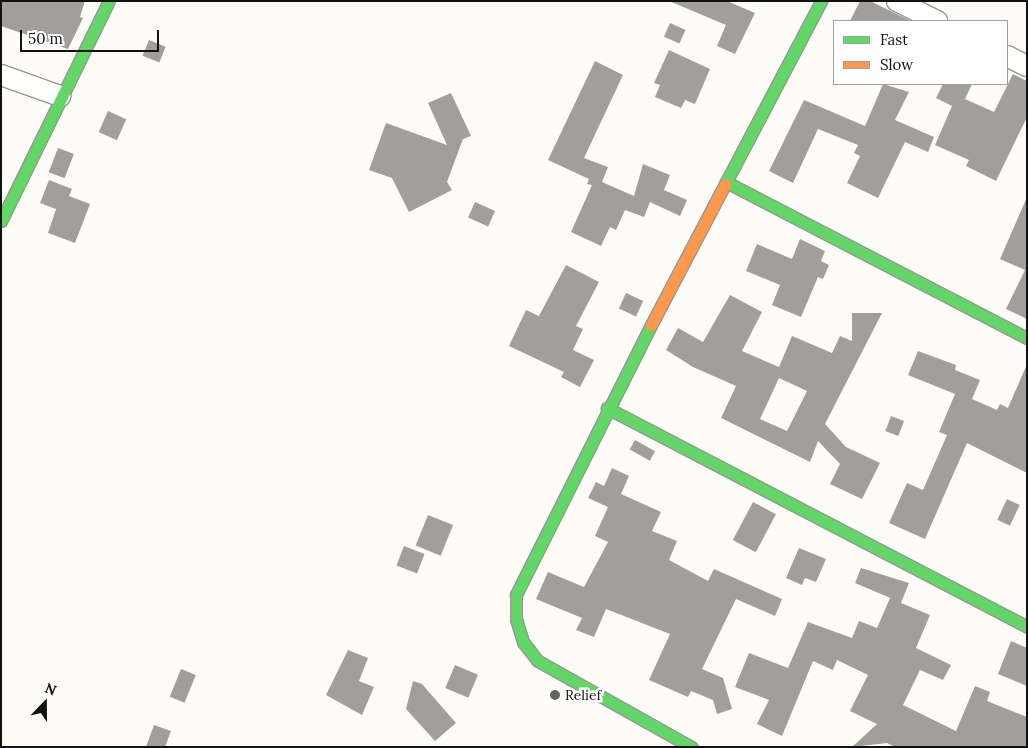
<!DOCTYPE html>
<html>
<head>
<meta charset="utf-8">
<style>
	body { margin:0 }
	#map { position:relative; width:1028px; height:748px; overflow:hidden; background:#fdfcf7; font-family:Lora,serif }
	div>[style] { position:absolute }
	.building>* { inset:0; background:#a19f9c; transform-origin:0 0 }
	.roads { filter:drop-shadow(1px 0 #979795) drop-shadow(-1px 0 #979795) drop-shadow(0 1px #979795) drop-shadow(0 -1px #979795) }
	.street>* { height:20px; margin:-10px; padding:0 10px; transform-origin:10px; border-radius:10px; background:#fffffe }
	.fast>* { height:11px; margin:-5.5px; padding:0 5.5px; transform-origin:5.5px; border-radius:5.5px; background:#63d668 }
	.slow>* { height:11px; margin:-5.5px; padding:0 5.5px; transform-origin:5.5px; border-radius:5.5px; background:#ff974d }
	.dots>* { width:14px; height:14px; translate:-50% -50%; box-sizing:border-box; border:2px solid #fff; border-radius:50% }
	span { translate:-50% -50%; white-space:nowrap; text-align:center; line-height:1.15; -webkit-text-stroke:5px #fff; paint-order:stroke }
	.poi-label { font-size:14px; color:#111 }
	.left { translate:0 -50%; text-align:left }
	.frame { position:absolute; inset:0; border:2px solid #111; pointer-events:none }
	.legend { position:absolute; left:833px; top:20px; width:175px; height:65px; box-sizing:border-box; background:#fff; border:1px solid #a0a0a0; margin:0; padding:6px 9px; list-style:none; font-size:15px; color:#111 }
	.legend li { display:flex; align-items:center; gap:10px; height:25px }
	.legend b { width:25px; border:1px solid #a0a0a0 }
	.north { position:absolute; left:20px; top:678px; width:50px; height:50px; -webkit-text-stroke:4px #fff; paint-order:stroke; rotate:22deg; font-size:14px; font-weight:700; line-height:20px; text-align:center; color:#111 }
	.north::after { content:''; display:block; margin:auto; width:18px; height:22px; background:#111; clip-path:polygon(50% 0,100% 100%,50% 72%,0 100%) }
	.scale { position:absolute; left:20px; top:30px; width:139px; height:22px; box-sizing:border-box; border:2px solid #111; border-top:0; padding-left:6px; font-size:15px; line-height:18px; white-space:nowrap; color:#111; -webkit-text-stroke:4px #fff; paint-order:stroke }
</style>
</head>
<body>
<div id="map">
	<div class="building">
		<div style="clip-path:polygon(1px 1px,85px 1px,80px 17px,83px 18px,68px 49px,1px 26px)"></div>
		<div style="clip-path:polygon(669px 1px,727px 1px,755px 13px,735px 54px,717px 46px,726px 25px)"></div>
		<div style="clip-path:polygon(860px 1px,870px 1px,911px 21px,850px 21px)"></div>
		<div style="left:670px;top:23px;width:17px;height:15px;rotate:24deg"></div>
		<div style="left:149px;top:40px;width:18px;height:17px;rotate:22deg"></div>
		<div style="clip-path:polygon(669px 50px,710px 69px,695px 104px,685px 100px,681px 108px,655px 97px,660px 85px,654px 83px)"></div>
		<div style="clip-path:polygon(595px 61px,623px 75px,584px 158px,608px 167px,602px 182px,634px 196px,643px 164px,670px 175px,664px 190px,687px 200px,680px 216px,650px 202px,644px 217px,625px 210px,616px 230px,610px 227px,601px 246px,571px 232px,592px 185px,587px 184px,589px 179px,548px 160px)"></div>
		<div style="clip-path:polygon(1013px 74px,1027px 81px,1027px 117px,996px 181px,966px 166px,969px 160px,935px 145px,952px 106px,936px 98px,943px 84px,972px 84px,965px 99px,994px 112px)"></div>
		<div style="clip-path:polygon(883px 84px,909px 92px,895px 120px,934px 137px,928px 152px,905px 142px,878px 198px,847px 183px,860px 156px,854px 153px,858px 145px,818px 129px,793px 183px,769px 171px,804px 100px,865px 126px)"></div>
		<div style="clip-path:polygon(451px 93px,471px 136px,463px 139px,447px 182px,452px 190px,409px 212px,392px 178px,369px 170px,386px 123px,447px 145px,428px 103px)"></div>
		<div style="left:108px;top:111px;width:20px;height:23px;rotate:24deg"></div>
		<div style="left:58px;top:148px;width:17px;height:26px;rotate:21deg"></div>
		<div style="clip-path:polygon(49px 180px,72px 189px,69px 196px,90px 204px,75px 243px,48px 233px,56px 209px,40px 203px)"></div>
		<div style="clip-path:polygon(1027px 197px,1027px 319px,1006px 309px,1025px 270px,1000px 259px)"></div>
		<div style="left:475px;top:202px;width:22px;height:17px;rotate:24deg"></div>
		<div style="clip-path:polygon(800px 239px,825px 251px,821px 261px,829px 265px,823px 279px,818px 277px,801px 317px,772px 305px,780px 285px,746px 271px,757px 244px,792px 259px)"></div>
		<div style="clip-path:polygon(566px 265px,599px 282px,576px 326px,583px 329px,573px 350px,594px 360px,580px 387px,561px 377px,564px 372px,509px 346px,526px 310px,539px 316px)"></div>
		<div style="left:626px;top:293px;width:19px;height:17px;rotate:25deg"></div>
		<div style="clip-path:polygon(evenodd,730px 295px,762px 312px,742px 351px,779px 367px,792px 336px,832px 353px,840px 336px,852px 341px,852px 313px,882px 313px,825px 424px,846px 447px,880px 463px,862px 499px,830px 484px,840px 464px,818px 441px,810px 462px,721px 418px,736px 386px,693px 367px,666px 350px,678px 328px,703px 342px,730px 295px,779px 378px,807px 391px,787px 431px,760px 419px,779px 378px)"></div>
		<div style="clip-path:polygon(918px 351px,956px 365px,955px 370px,980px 380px,972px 399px,997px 410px,1000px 404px,1008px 408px,1027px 364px,1027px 473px,967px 443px,925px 539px,889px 523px,907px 483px,923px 490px,947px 435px,939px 432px,955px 394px,908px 375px)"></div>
		<div style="left:891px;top:416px;width:14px;height:16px;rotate:21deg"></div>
		<div style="left:635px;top:440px;width:23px;height:11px;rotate:29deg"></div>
		<div style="clip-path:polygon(612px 468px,629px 476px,621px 494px,661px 512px,652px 531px,677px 541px,669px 560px,708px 581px,714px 569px,782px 599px,775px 616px,736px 599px,702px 669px,723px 678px,732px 709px,717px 714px,713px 700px,691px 691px,688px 697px,649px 680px,670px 634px,606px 609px,594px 637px,576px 630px,582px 618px,536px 599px,548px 572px,584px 587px,608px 542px,595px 536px,608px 507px,588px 498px,596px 482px,604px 486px)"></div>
		<div style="left:1007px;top:499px;width:14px;height:23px;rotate:25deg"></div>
		<div style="left:753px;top:502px;width:26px;height:43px;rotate:28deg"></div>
		<div style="left:428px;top:515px;width:27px;height:33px;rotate:22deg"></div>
		<div style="left:404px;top:546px;width:22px;height:21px;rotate:21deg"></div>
		<div style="clip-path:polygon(799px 548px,826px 559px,816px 582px,805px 578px,802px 585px,786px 578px)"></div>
		<div style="clip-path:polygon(861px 568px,909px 583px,901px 603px,930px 615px,916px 648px,951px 665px,943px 680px,920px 670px,903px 705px,956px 731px,975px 686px,990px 692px,987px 701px,1027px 717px,1027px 747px,895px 747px,887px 743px,852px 747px,877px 724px,850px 711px,868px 675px,837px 660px,833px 670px,813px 661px,782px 736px,757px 724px,769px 700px,735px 687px,749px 653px,788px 668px,808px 622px,852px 638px,859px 621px,877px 628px,890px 598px,895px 600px,855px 583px)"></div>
		<div style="clip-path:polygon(1011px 641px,1027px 648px,1027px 686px,998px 674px)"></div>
		<div style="clip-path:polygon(348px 650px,368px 658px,359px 681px,374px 687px,362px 715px,326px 695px)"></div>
		<div style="left:455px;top:665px;width:25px;height:25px;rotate:23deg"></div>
		<div style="left:181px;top:669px;width:16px;height:30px;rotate:22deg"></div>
		<div style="clip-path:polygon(413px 681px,422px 684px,456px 723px,435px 741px,406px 709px)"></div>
		<div style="clip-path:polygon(154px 725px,171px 731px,165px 747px,146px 747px)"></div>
	</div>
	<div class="roads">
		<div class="street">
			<div style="left:897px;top:1px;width:45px;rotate:26.6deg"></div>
			<div style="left:1007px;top:56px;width:22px;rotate:27deg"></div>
			<div style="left:1px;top:75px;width:63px;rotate:19.6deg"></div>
		</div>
		<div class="fast">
			<div style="left:726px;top:182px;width:339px;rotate:27.4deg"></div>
			<div style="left:725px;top:184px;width:207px;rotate:-62.3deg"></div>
			<div style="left:1px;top:221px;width:245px;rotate:-63.9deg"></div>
			<div style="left:651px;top:325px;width:302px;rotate:116.6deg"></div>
			<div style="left:516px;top:595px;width:24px;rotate:90deg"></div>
			<div style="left:516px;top:619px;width:24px;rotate:73deg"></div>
			<div style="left:523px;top:642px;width:24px;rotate:52deg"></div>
			<div style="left:538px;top:661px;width:176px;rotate:29.3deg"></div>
			<div style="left:607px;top:408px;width:474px;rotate:27.5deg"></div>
		</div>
		<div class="slow">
			<div style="left:651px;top:325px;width:159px;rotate:-62.3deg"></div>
		</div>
	</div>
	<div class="dots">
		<div style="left:555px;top:695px;background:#646362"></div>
	</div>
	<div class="poi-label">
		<span class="left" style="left:565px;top:695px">Relief</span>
	</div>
	<div class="frame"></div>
	<ul class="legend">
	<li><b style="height:6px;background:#63d668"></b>Fast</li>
	<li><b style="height:6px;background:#ff974d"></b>Slow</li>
	</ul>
	<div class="north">N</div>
	<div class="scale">50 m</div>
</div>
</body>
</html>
